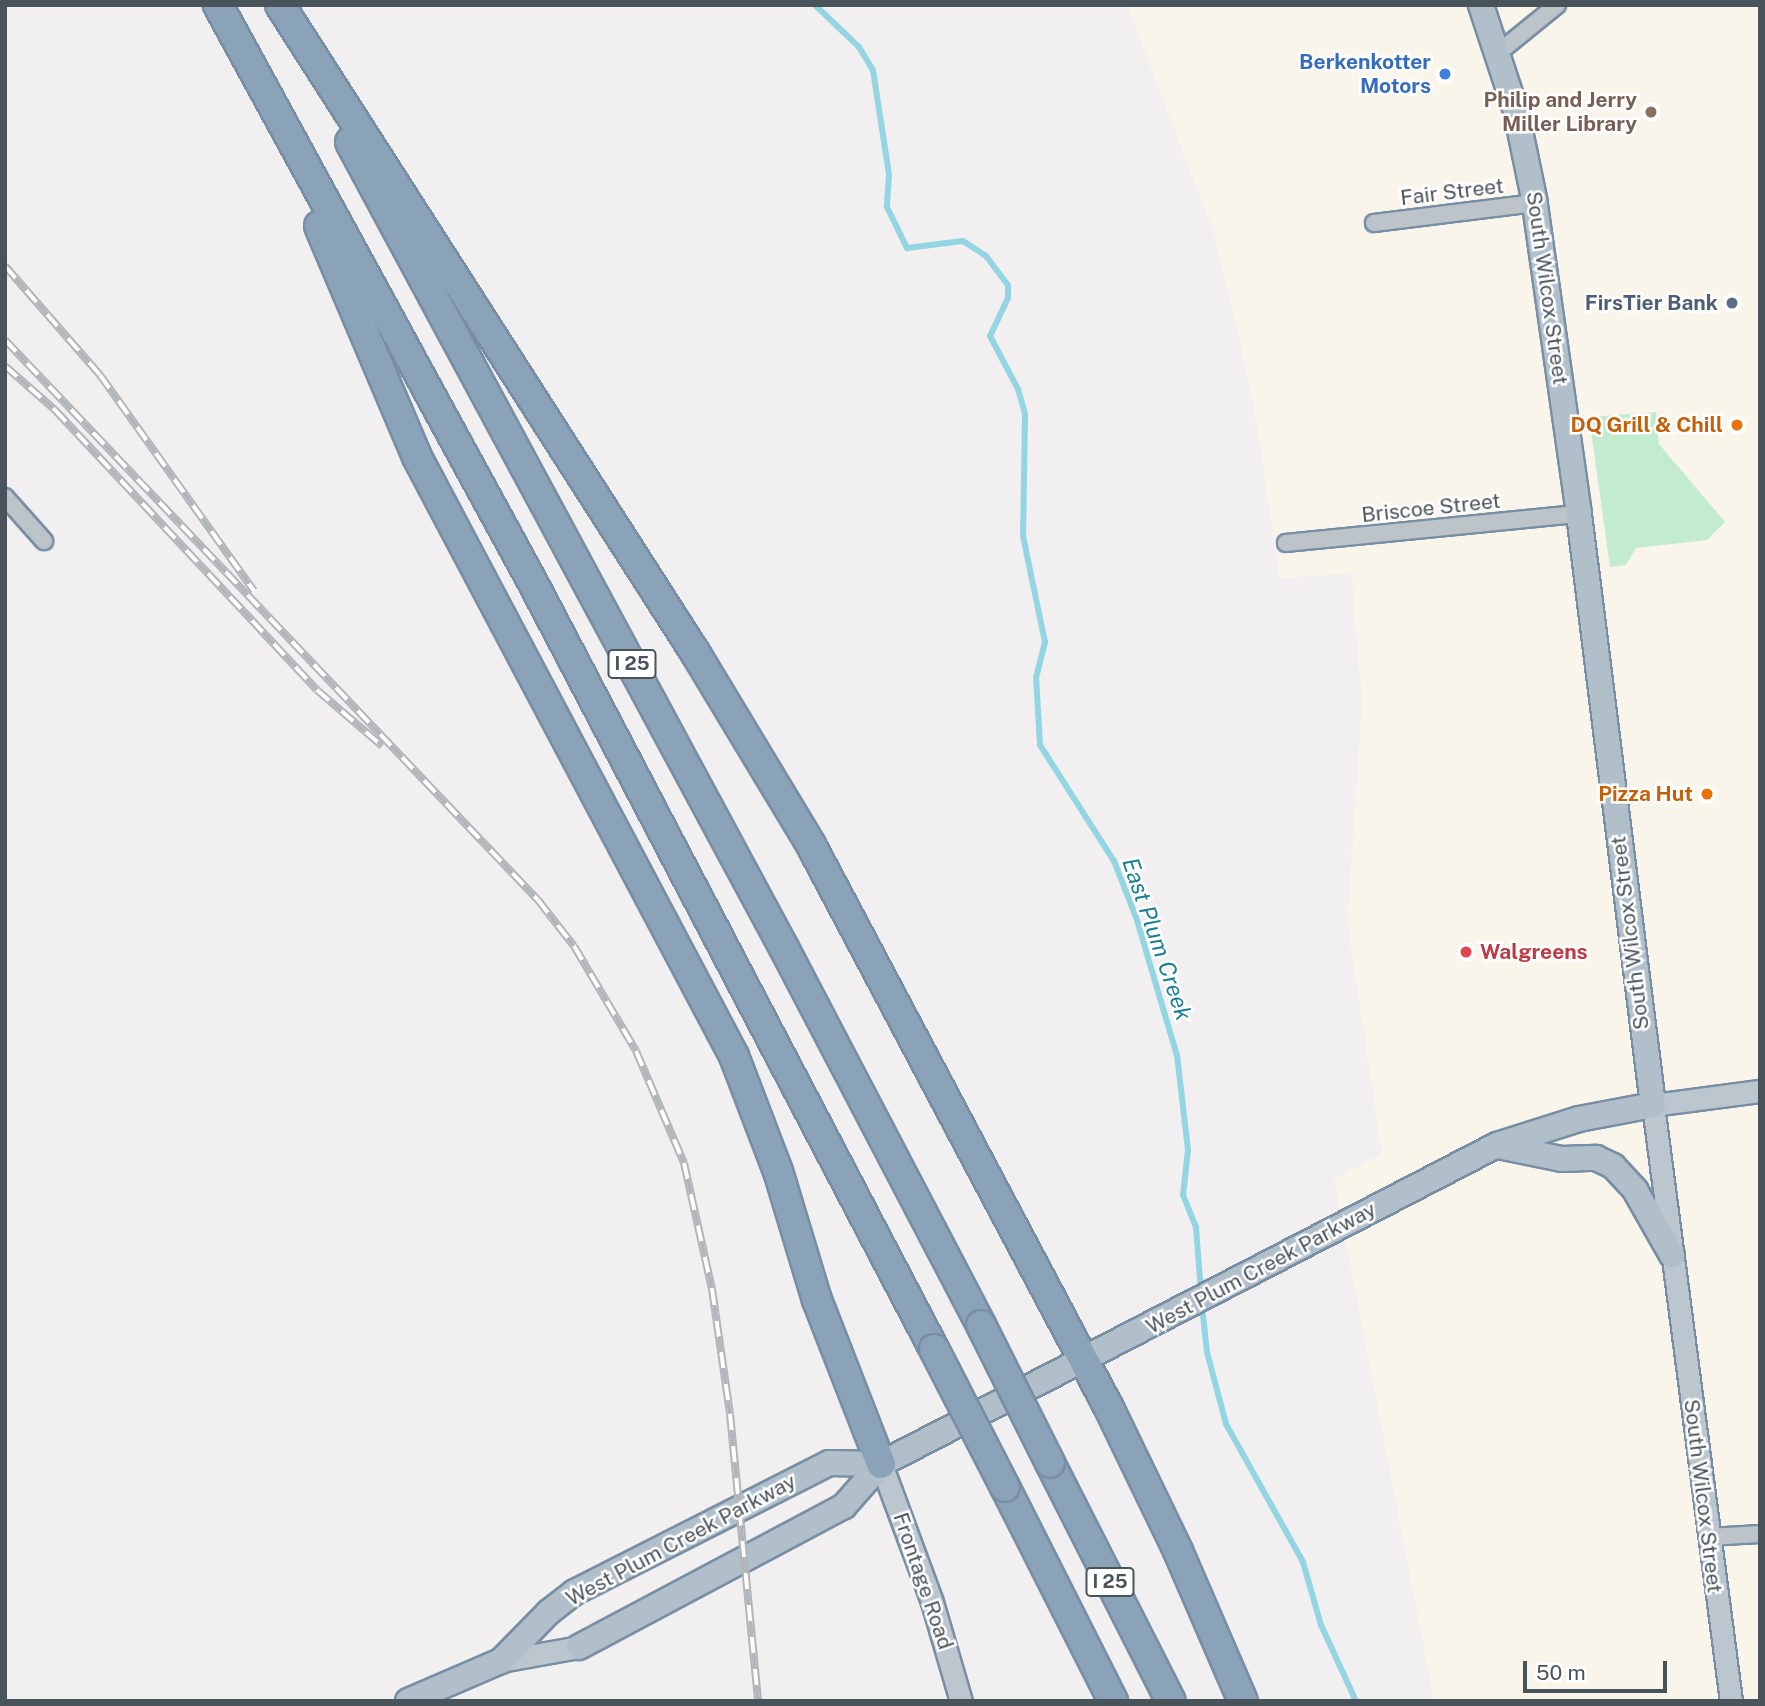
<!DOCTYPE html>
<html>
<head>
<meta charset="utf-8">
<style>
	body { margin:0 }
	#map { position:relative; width:1765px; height:1706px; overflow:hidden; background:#f1efef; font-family:"Public Sans",sans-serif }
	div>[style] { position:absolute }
	.commercial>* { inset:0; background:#faf5ea }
	.green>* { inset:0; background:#c2ebd0 }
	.stream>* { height:6px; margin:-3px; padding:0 3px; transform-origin:3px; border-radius:3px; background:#93d5e3 }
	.roads { filter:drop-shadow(2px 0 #778ea5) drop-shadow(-2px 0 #778ea5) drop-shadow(0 2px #778ea5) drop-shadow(0 -2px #778ea5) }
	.street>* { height:16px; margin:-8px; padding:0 8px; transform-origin:8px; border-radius:8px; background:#bcc4ca }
	.secondary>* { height:21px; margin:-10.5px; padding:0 10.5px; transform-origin:10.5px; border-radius:10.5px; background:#bcc6cf }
	.primary>* { height:24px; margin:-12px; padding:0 12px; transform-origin:12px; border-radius:12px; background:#b1bfcb }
	.highway>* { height:28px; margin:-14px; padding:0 14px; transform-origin:14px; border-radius:14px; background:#8ba3b9 }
	.rail>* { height:8px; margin-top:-4px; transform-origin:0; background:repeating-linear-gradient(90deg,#fff 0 16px,#b2b5b9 0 32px); box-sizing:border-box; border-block:2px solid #b2b5b9 }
	.bridges { filter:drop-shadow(2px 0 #778ea5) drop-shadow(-2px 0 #778ea5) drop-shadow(0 2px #778ea5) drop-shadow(0 -2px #778ea5) }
	.highway-bridge>* { height:28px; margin:-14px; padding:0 14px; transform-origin:14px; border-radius:14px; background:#8ba3b9 }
	.dots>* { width:19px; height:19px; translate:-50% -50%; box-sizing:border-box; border:4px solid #fff; border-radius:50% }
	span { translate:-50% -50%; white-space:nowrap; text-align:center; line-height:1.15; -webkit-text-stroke:5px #fff; paint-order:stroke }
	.shield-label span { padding:2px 5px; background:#fff; border:2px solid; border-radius:5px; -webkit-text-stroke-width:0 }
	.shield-label { font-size:19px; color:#49535a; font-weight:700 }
	.shop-label { font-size:21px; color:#366cbe; font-weight:700 }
	.right { translate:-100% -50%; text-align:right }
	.education-label { font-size:21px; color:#785e54; font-weight:700 }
	.street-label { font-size:21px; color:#49535a }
	.service-label { font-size:21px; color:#4e5e75; font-weight:700 }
	.food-label { font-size:21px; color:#c56008; font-weight:700 }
	.health-label { font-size:21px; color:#be3a42; font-weight:700 }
	.left { translate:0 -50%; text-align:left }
	.water-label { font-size:23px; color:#1a7f95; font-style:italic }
	.frame { position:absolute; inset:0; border:7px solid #49535a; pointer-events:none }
	.scale { position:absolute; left:1523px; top:1661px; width:144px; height:32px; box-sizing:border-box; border:4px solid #49535a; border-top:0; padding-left:9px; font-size:21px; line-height:24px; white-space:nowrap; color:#49535a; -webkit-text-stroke:5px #fff; paint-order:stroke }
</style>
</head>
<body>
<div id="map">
	<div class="commercial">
		<div style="clip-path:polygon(1127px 5px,1760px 5px,1760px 1701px,1434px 1701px,1334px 1179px,1382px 1154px,1347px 921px,1362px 704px,1351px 573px,1280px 579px,1252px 395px,1215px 236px)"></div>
	</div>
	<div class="green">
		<div style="clip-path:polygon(1656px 412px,1659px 444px,1725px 522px,1707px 540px,1636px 548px,1626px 565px,1610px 567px,1589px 417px)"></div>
	</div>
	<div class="stream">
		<div style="left:815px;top:5px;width:61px;rotate:43.7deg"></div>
		<div style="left:859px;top:47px;width:27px;rotate:59deg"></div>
		<div style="left:873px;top:70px;width:106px;rotate:81.3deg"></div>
		<div style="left:889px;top:175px;width:32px;rotate:94deg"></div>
		<div style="left:887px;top:207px;width:46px;rotate:64deg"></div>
		<div style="left:907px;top:248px;width:56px;rotate:-7.1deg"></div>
		<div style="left:963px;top:241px;width:27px;rotate:33deg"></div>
		<div style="left:986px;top:256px;width:36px;rotate:53deg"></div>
		<div style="left:1008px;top:285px;width:13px;rotate:90deg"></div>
		<div style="left:1008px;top:298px;width:42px;rotate:115.3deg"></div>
		<div style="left:990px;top:336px;width:60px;rotate:62.2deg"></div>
		<div style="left:1018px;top:389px;width:26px;rotate:74deg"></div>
		<div style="left:1025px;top:414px;width:122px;rotate:90.9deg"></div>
		<div style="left:1023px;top:536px;width:108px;rotate:78.3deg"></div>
		<div style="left:1045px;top:642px;width:36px;rotate:104deg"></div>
		<div style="left:1036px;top:677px;width:68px;rotate:86.6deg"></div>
		<div style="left:1040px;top:745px;width:138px;rotate:57.5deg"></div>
		<div style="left:1114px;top:861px;width:60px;rotate:68.6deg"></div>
		<div style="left:1136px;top:917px;width:144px;rotate:73.5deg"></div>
		<div style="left:1177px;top:1055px;width:96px;rotate:83.4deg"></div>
		<div style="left:1188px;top:1150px;width:45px;rotate:96.3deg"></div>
		<div style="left:1183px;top:1195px;width:35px;rotate:68deg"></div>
		<div style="left:1196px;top:1228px;width:63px;rotate:85.5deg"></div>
		<div style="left:1202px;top:1306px;width:46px;rotate:83.8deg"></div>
		<div style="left:1207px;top:1352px;width:74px;rotate:75.2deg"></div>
		<div style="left:1226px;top:1424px;width:158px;rotate:60.8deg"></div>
		<div style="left:1303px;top:1562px;width:66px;rotate:74.1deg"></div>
		<div style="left:1321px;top:1625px;width:84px;rotate:65.3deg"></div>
	</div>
	<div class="roads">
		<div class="street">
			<div style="left:1498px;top:53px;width:76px;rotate:-39.1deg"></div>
			<div style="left:1374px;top:223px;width:162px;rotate:-7.1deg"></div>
			<div style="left:5px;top:497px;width:59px;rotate:48.4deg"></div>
			<div style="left:1286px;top:543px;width:294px;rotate:-5.7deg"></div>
			<div style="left:1708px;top:1537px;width:52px;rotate:-3.3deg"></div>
		</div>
		<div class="secondary">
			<div style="left:881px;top:1464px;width:147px;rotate:69.7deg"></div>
			<div style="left:932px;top:1602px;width:103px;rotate:73.7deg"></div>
			<div style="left:501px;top:1661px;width:79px;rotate:-10.2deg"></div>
			<div style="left:1731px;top:1701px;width:601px;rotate:-97.46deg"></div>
			<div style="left:1653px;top:1105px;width:108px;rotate:-7.5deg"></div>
		</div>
		<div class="primary">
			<div style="left:1498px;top:1146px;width:65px;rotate:11.5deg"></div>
			<div style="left:1562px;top:1159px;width:34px;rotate:-2deg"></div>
			<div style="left:1596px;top:1158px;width:19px;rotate:25deg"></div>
			<div style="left:1613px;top:1166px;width:33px;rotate:47deg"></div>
			<div style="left:1635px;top:1190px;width:75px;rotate:60.4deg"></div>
			<div style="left:579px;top:1647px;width:300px;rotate:-28deg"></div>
			<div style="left:844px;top:1506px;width:56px;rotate:-48.6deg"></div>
			<div style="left:408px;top:1701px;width:101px;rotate:-23.3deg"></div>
			<div style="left:501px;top:1661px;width:69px;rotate:-45.6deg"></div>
			<div style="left:549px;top:1612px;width:33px;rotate:-38deg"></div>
			<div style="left:575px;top:1592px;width:285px;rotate:-26.9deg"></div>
			<div style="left:829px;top:1463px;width:52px;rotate:1.1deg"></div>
			<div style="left:881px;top:1464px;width:694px;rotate:-27.38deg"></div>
			<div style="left:1497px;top:1145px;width:86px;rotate:-17.6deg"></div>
			<div style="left:1579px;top:1119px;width:75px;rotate:-10.7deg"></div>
			<div style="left:1653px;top:1105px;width:596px;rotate:-97.14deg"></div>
			<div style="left:1579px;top:514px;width:314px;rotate:-98.1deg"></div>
			<div style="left:1535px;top:203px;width:94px;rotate:-101.7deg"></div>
			<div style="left:1516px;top:111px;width:112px;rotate:-108.3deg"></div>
		</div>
		<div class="highway">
			<div style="left:218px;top:5px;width:658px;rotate:61.41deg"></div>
			<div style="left:533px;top:583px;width:865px;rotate:62.37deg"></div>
			<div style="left:280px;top:5px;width:771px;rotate:57.34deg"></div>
			<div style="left:696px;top:654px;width:223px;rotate:58.9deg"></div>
			<div style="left:811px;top:845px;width:637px;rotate:62.11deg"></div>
			<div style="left:1109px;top:1408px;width:159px;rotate:64.2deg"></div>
			<div style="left:1178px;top:1551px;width:163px;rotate:66.6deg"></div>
			<div style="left:350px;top:142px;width:915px;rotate:61.7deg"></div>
			<div style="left:784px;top:948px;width:425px;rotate:62.4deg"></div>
			<div style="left:319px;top:226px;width:251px;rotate:67deg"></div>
			<div style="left:417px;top:457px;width:678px;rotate:62.11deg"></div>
			<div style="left:734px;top:1056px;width:123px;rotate:69.1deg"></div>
			<div style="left:778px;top:1171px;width:135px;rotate:73.2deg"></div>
			<div style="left:817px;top:1300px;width:176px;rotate:68.7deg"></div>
			<div style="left:1050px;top:1463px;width:267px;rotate:63.1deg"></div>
			<div style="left:1005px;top:1487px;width:240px;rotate:63.2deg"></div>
		</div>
	</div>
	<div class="rail">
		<div style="left:5px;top:266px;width:145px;rotate:48.9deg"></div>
		<div style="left:100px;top:375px;width:265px;rotate:54.5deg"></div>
		<div style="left:5px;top:340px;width:773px;rotate:46.42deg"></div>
		<div style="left:538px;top:900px;width:58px;rotate:52deg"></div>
		<div style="left:574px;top:946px;width:122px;rotate:59.4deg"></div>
		<div style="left:636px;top:1051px;width:122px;rotate:66.8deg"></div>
		<div style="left:684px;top:1163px;width:129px;rotate:77.5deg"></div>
		<div style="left:712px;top:1289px;width:126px;rotate:81.8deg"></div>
		<div style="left:730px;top:1414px;width:288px;rotate:84.4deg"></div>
		<div style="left:5px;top:366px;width:67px;rotate:41.3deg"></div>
		<div style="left:55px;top:410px;width:383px;rotate:46.9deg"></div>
		<div style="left:317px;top:690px;width:86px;rotate:40.7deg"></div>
	</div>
	<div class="bridges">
		<div class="highway-bridge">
			<div style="left:981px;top:1325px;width:154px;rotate:63.4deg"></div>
			<div style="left:934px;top:1349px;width:155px;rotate:62.8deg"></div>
		</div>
	</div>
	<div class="dots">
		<div style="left:1445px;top:74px;background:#3f7fe0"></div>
		<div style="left:1651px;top:112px;background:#8d6e63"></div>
		<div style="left:1732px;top:303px;background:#5c6f8a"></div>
		<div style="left:1737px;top:425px;background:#e8710a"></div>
		<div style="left:1707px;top:794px;background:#e8710a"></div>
		<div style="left:1466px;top:952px;background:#e0444e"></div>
	</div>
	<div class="shield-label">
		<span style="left:632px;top:664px">I 25</span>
		<span style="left:1110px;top:1582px">I 25</span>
	</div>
	<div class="shop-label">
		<span class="right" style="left:1431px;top:74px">Berkenkotter<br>Motors</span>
	</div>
	<div class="education-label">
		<span class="right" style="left:1637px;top:112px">Philip and Jerry<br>Miller Library</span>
	</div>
	<div class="street-label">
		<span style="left:1452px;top:192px;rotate:-7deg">Fair Street</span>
		<span style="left:1547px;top:288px;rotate:82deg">South Wilcox Street</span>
		<span style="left:1431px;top:508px;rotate:-6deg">Briscoe Street</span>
		<span style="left:1630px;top:933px;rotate:-97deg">South Wilcox Street</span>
		<span style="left:1261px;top:1268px;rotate:-28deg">West Plum Creek Parkway</span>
		<span style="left:1703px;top:1496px;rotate:83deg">South Wilcox Street</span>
		<span style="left:681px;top:1540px;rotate:-28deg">West Plum Creek Parkway</span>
		<span style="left:923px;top:1581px;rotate:71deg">Frontage Road</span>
	</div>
	<div class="service-label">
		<span class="right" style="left:1718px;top:303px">FirsTier Bank</span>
	</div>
	<div class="food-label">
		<span class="right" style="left:1723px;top:425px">DQ Grill &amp; Chill</span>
		<span class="right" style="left:1693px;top:794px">Pizza Hut</span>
	</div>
	<div class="health-label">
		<span class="left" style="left:1480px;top:952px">Walgreens</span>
	</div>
	<div class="water-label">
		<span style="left:1157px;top:939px;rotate:71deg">East Plum Creek</span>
	</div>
	<div class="frame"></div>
	<div class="scale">50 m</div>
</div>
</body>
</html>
